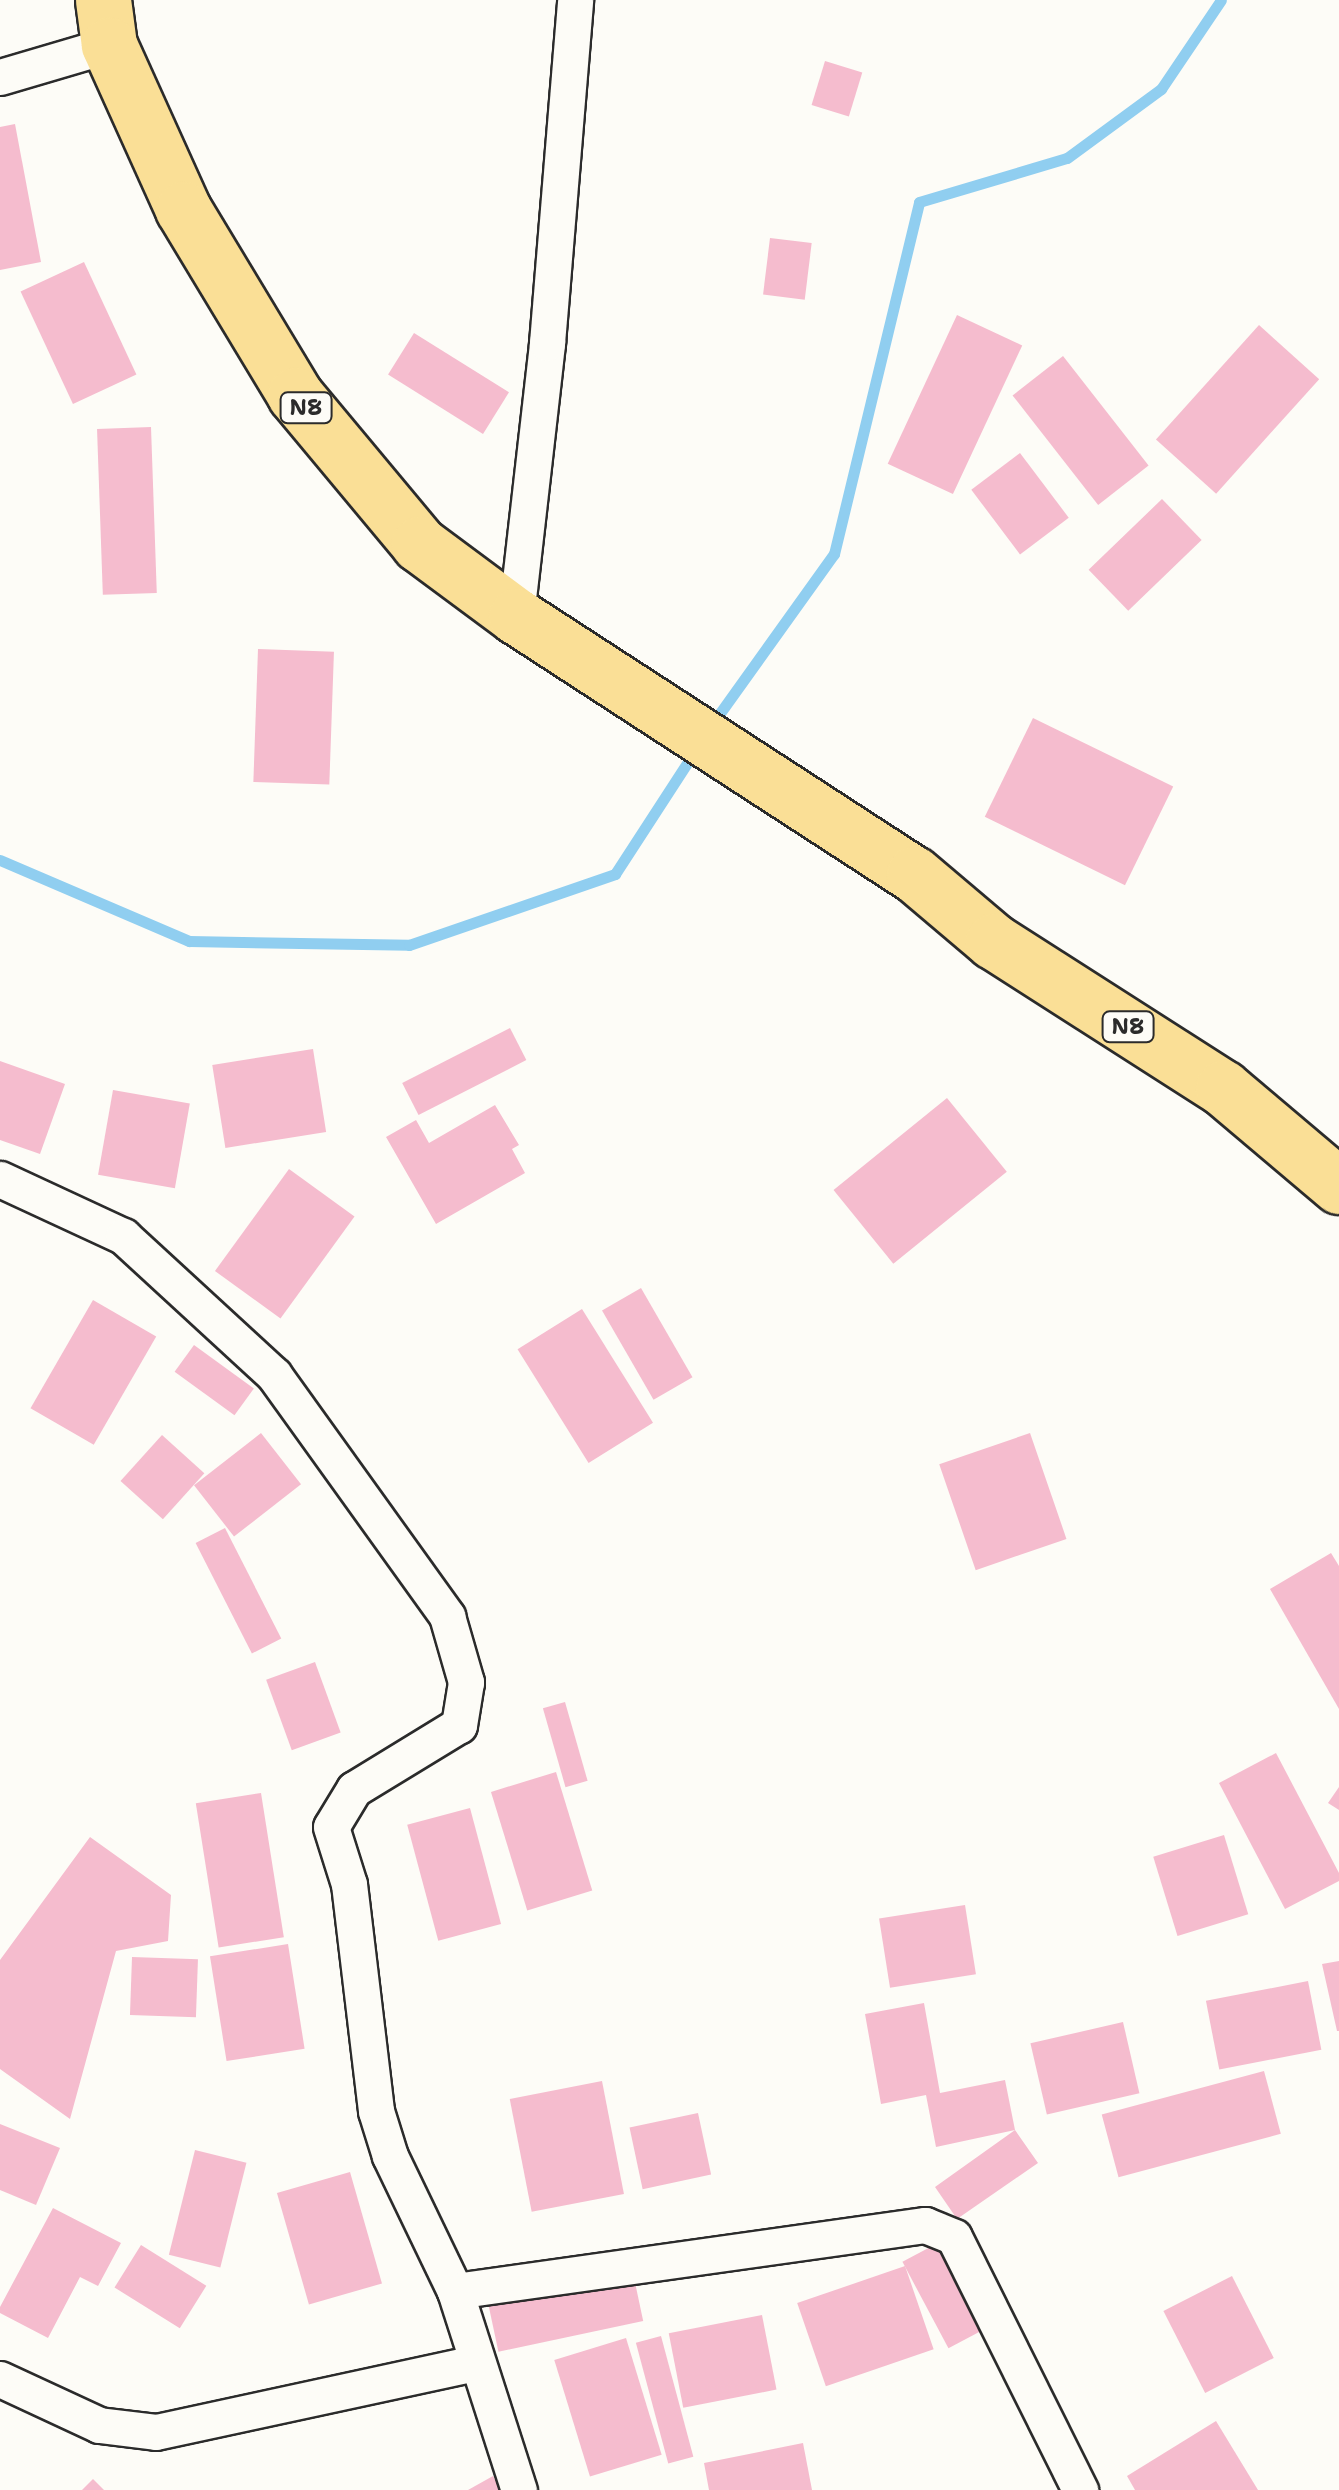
<!DOCTYPE html>
<html>
<head>
<meta charset="utf-8">
<style>
	body { margin:0 }
	#map { position:relative; width:1339px; height:2490px; overflow:hidden; background:#fdfcf7; font-family:"Shantell Sans",sans-serif }
	div>[style] { position:absolute }
	.stream>* { height:11px; margin:-5.5px; padding:0 5.5px; transform-origin:5.5px; border-radius:5.5px; background:#90cef0 }
	.building>* { inset:0; background:#f5bcce; transform-origin:0 0 }
	.roads { filter:drop-shadow(2px 0 #2b2b2b) drop-shadow(-2px 0 #2b2b2b) drop-shadow(0 2px #2b2b2b) drop-shadow(0 -2px #2b2b2b) }
	.street>* { height:35px; margin:-17.5px; padding:0 17.5px; transform-origin:17.5px; border-radius:17.5px; background:#fdfcf7 }
	.highway>* { height:55px; margin:-27.5px; padding:0 27.5px; transform-origin:27.5px; border-radius:27.5px; background:#fadf96 }
	span { translate:-50% -50%; white-space:nowrap; text-align:center; line-height:1.15; -webkit-text-stroke:9px #fdfcf7; paint-order:stroke }
	.shield-label span { padding:2px 8px; background:#fdfcf7; border:2px solid; border-radius:8px; -webkit-text-stroke-width:0 }
	.shield-label { font-size:22px; color:#2b2b2b; font-weight:700 }
</style>
</head>
<body>
<div id="map">
	<div class="stream">
		<div style="left:710px;top:727px;width:213px;rotate:-54.4deg"></div>
		<div style="left:834px;top:554px;width:362px;rotate:-76.4deg"></div>
		<div style="left:919px;top:202px;width:154px;rotate:-16.6deg"></div>
		<div style="left:1067px;top:158px;width:117px;rotate:-36.3deg"></div>
		<div style="left:1161px;top:89px;width:107px;rotate:-56deg"></div>
		<div style="left:0;top:860px;width:206px;rotate:23.2deg"></div>
		<div style="left:189px;top:941px;width:220px;rotate:1deg"></div>
		<div style="left:409px;top:945px;width:218px;rotate:-19deg"></div>
		<div style="left:615px;top:874px;width:147px;rotate:-57deg"></div>
	</div>
	<div class="building">
		<div style="left:825px;top:61px;width:39px;height:46px;rotate:17deg"></div>
		<div style="clip-path:polygon(15px 124px,41px 262px,0 270px,0 127px)"></div>
		<div style="left:770px;top:238px;width:42px;height:57px;rotate:7deg"></div>
		<div style="left:84px;top:262px;width:124px;height:70px;rotate:65deg"></div>
		<div style="left:957px;top:315px;width:72px;height:164px;rotate:25deg"></div>
		<div style="left:1259px;top:325px;width:81px;height:154px;rotate:42deg"></div>
		<div style="left:414px;top:333px;width:112px;height:49px;rotate:32deg"></div>
		<div style="left:1063px;top:356px;width:139px;height:64px;rotate:52deg"></div>
		<div style="left:151px;top:427px;width:166px;height:54px;rotate:88deg"></div>
		<div style="left:1020px;top:453px;width:81px;height:61px;rotate:53deg"></div>
		<div style="left:1162px;top:499px;width:57px;height:102px;rotate:46deg"></div>
		<div style="left:258px;top:649px;width:76px;height:133px;rotate:2deg"></div>
		<div style="left:1033px;top:718px;width:156px;height:110px;rotate:26deg"></div>
		<div style="left:510px;top:1028px;width:36px;height:121px;rotate:63deg"></div>
		<div style="left:313px;top:1049px;width:84px;height:102px;rotate:81deg"></div>
		<div style="clip-path:polygon(0 1061px,65px 1084px,40px 1154px,0 1140px)"></div>
		<div style="left:113px;top:1090px;width:78px;height:86px;rotate:10deg"></div>
		<div style="left:947px;top:1098px;width:95px;height:146px;rotate:51deg"></div>
		<div style="clip-path:polygon(495px 1105px,519px 1145px,512px 1149px,525px 1173px,436px 1224px,386px 1137px,416px 1120px,429px 1143px)"></div>
		<div style="left:289px;top:1169px;width:81px;height:126px;rotate:36deg"></div>
		<div style="left:641px;top:1288px;width:103px;height:45px;rotate:60deg"></div>
		<div style="left:93px;top:1300px;width:73px;height:125px;rotate:30deg"></div>
		<div style="left:582px;top:1309px;width:134px;height:76px;rotate:58deg"></div>
		<div style="left:194px;top:1345px;width:74px;height:33px;rotate:36deg"></div>
		<div style="left:261px;top:1433px;width:65px;height:85px;rotate:52deg"></div>
		<div style="left:1030px;top:1433px;width:112px;height:96px;rotate:71deg"></div>
		<div style="left:162px;top:1435px;width:57px;height:62px;rotate:42deg"></div>
		<div style="left:225px;top:1528px;width:124px;height:33px;rotate:63deg"></div>
		<div style="clip-path:polygon(1331px 1553px,1339px 1566px,1339px 1709px,1270px 1589px)"></div>
		<div style="left:315px;top:1662px;width:75px;height:52px;rotate:70deg"></div>
		<div style="left:565px;top:1702px;width:82px;height:23px;rotate:74deg"></div>
		<div style="clip-path:polygon(1276px 1753px,1339px 1873px,1339px 1881px,1285px 1909px,1219px 1783px)"></div>
		<div style="left:556px;top:1772px;width:124px;height:68px;rotate:73deg"></div>
		<div style="clip-path:polygon(1339px 1787px,1339px 1810px,1328px 1803px)"></div>
		<div style="left:261px;top:1793px;width:146px;height:66px;rotate:81deg"></div>
		<div style="left:470px;top:1808px;width:120px;height:65px;rotate:75deg"></div>
		<div style="left:1224px;top:1835px;width:83px;height:74px;rotate:73deg"></div>
		<div style="clip-path:polygon(90px 1837px,171px 1895px,168px 1941px,116px 1951px,70px 2119px,0 2069px,0 1960px)"></div>
		<div style="left:965px;top:1905px;width:70px;height:87px;rotate:81deg"></div>
		<div style="left:288px;top:1944px;width:106px;height:79px;rotate:81deg"></div>
		<div style="left:132px;top:1957px;width:66px;height:58px;rotate:2deg"></div>
		<div style="clip-path:polygon(1339px 1961px,1339px 2031px,1337px 2031px,1322px 1964px)"></div>
		<div style="left:1308px;top:1981px;width:70px;height:104px;rotate:79deg"></div>
		<div style="clip-path:polygon(924px 2003px,940px 2093px,1005px 2080px,1015px 2130px,1038px 2163px,957px 2219px,935px 2187px,1015px 2130px,936px 2147px,926px 2095px,881px 2104px,865px 2014px)"></div>
		<div style="left:1123px;top:2022px;width:73px;height:95px;rotate:77deg"></div>
		<div style="left:1264px;top:2071px;width:65px;height:168px;rotate:75deg"></div>
		<div style="left:602px;top:2081px;width:115px;height:94px;rotate:79deg"></div>
		<div style="left:698px;top:2113px;width:63px;height:70px;rotate:78deg"></div>
		<div style="clip-path:polygon(0 2124px,60px 2148px,36px 2205px,0 2190px)"></div>
		<div style="left:195px;top:2150px;width:53px;height:108px;rotate:14deg"></div>
		<div style="left:350px;top:2172px;width:116px;height:76px;rotate:74deg"></div>
		<div style="clip-path:polygon(53px 2208px,121px 2243px,98px 2286px,80px 2277px,48px 2338px,0 2313px,0 2307px)"></div>
		<div style="left:936px;top:2244px;width:98px;height:38px;rotate:62deg"></div>
		<div style="left:141px;top:2245px;width:77px;height:50px;rotate:32deg"></div>
		<div style="left:905px;top:2266px;width:88px;height:114px;rotate:71deg"></div>
		<div style="left:633px;top:2273px;width:49px;height:148px;rotate:78deg"></div>
		<div style="left:1232px;top:2276px;width:92px;height:77px;rotate:63deg"></div>
		<div style="left:762px;top:2315px;width:76px;height:95px;rotate:79deg"></div>
		<div style="left:661px;top:2336px;width:125px;height:26px;rotate:75deg"></div>
		<div style="left:626px;top:2338px;width:122px;height:75px;rotate:73deg"></div>
		<div style="clip-path:polygon(1216px 2421px,1258px 2490px,1135px 2490px,1127px 2476px)"></div>
		<div style="clip-path:polygon(803px 2443px,812px 2490px,709px 2490px,704px 2463px)"></div>
		<div style="clip-path:polygon(493px 2476px,501px 2490px,468px 2490px)"></div>
		<div style="clip-path:polygon(93px 2479px,104px 2490px,82px 2490px)"></div>
	</div>
	<div class="roads">
		<div class="street">
			<div style="left:0;top:77px;width:114px;rotate:-16.4deg"></div>
			<div style="left:516px;top:616px;width:275px;rotate:-83.5deg"></div>
			<div style="left:547px;top:343px;width:344px;rotate:-85.3deg"></div>
			<div style="left:0;top:1179px;width:136px;rotate:24.9deg"></div>
			<div style="left:123px;top:1236px;width:205px;rotate:42.6deg"></div>
			<div style="left:274px;top:1375px;width:297px;rotate:54.3deg"></div>
			<div style="left:447px;top:1616px;width:69px;rotate:73.9deg"></div>
			<div style="left:466px;top:1682px;width:44px;rotate:99.2deg"></div>
			<div style="left:459px;top:1725px;width:123px;rotate:148.6deg"></div>
			<div style="left:354px;top:1789px;width:44px;rotate:121.2deg"></div>
			<div style="left:331px;top:1827px;width:60px;rotate:72.5deg"></div>
			<div style="left:349px;top:1884px;width:229px;rotate:83.2deg"></div>
			<div style="left:376px;top:2111px;width:47px;rotate:72.7deg"></div>
			<div style="left:390px;top:2156px;width:150px;rotate:64.3deg"></div>
			<div style="left:455px;top:2291px;width:209px;rotate:72.2deg"></div>
			<div style="left:455px;top:2291px;width:475px;rotate:-8deg"></div>
			<div style="left:925px;top:2225px;width:31px;rotate:22deg"></div>
			<div style="left:954px;top:2237px;width:283px;rotate:63.5deg"></div>
			<div style="left:0;top:2379px;width:109px;rotate:24.9deg"></div>
			<div style="left:99px;top:2425px;width:57px;rotate:7deg"></div>
			<div style="left:156px;top:2432px;width:327px;rotate:-12.2deg"></div>
		</div>
		<div class="highway">
			<div style="left:103px;top:0;width:45px;rotate:82.4deg"></div>
			<div style="left:109px;top:45px;width:180px;rotate:65.7deg"></div>
			<div style="left:183px;top:209px;width:217px;rotate:58.9deg"></div>
			<div style="left:295px;top:395px;width:194px;rotate:50.2deg"></div>
			<div style="left:419px;top:544px;width:121px;rotate:36.6deg"></div>
			<div style="left:516px;top:616px;width:474px;rotate:33deg"></div>
			<div style="left:914px;top:874px;width:104px;rotate:40.3deg"></div>
			<div style="left:993px;top:941px;width:273px;rotate:32.6deg"></div>
			<div style="left:1223px;top:1088px;width:152px;rotate:40.2deg"></div>
		</div>
	</div>
	<div class="shield-label">
		<span style="left:306px;top:408px">N8</span>
		<span style="left:1128px;top:1027px">N8</span>
	</div>
</div>
</body>
</html>
